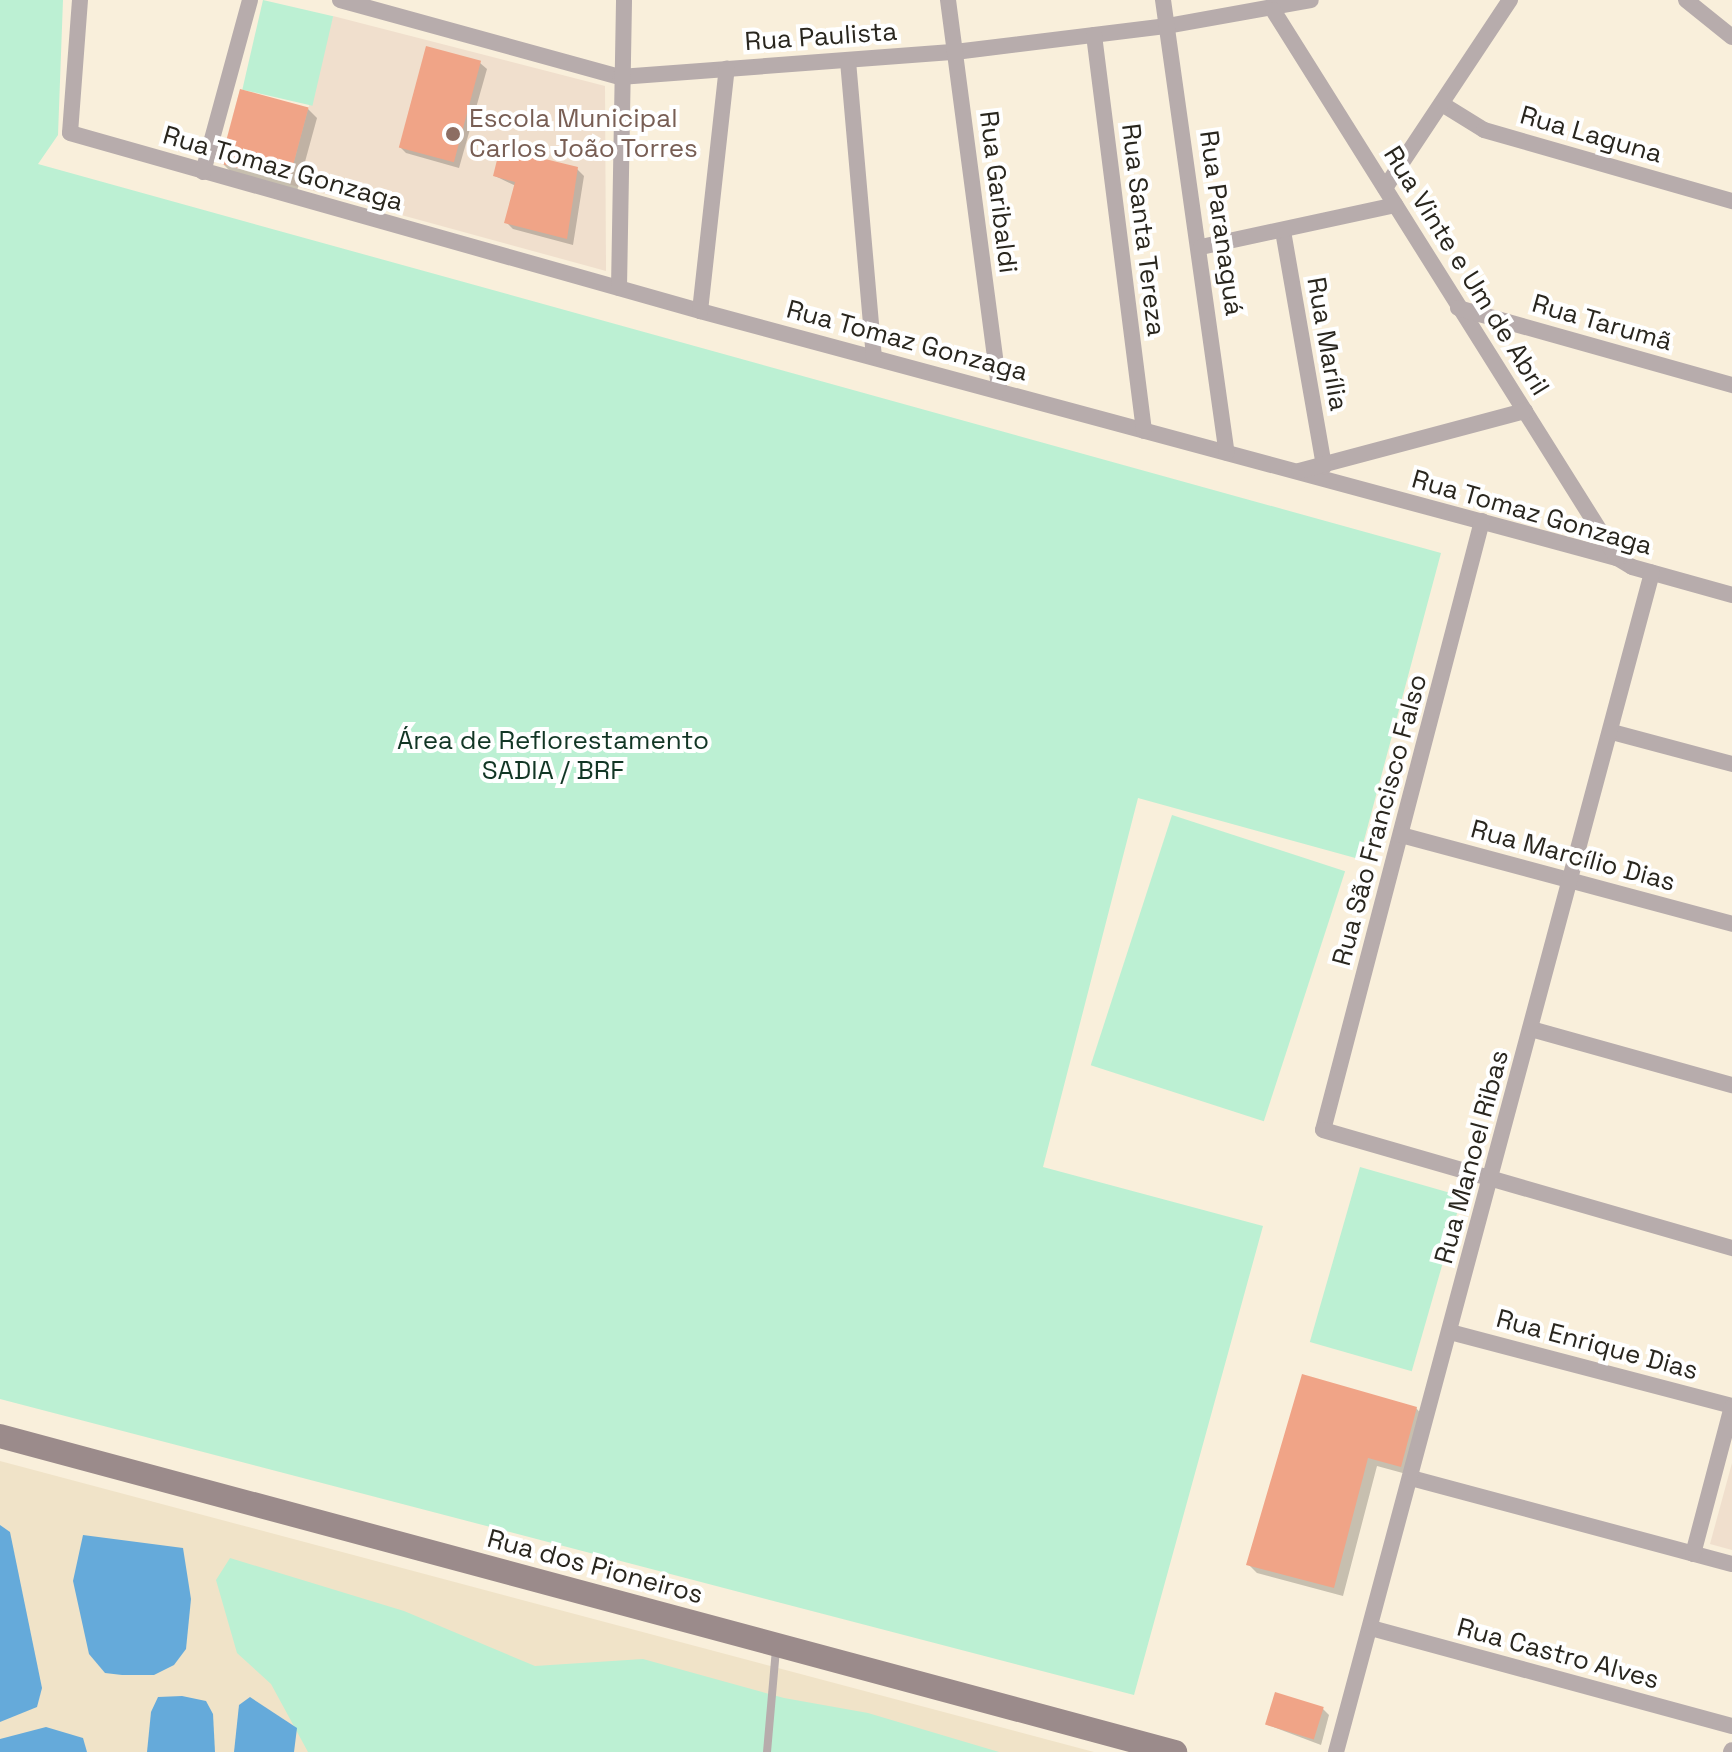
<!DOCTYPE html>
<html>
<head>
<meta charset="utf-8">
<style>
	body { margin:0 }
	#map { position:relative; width:1732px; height:1752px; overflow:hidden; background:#f9efdb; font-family:"Space Grotesk",sans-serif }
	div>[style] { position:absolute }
	.built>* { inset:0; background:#f0e3c8 }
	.education>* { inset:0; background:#f0dfcd }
	.green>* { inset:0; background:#bcf0d3; transform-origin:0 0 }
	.water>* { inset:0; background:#65aada }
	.shadow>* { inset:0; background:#0003 }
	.building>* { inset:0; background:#f0a487; transform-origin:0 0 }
	.service>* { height:8px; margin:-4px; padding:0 4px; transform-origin:4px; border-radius:4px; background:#b7acac }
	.minor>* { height:16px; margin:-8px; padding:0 8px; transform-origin:8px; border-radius:8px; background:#b7acac }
	.secondary>* { height:24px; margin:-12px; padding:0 12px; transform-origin:12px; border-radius:12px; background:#9b8b8b }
	.dots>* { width:22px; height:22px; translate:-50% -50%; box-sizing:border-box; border:4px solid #fff; border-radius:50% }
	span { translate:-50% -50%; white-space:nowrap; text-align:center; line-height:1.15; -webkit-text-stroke:8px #fff; paint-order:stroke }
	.street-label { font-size:26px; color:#29261e }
	.education-label { font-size:26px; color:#785e54 }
	.left { translate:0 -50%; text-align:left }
	.park-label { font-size:26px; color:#123625 }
</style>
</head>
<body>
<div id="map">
	<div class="built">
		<div style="clip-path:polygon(0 1461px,1094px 1752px,0 1752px)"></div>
	</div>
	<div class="education">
		<div style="clip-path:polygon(333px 16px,605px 86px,606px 271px,288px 184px)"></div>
		<div style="clip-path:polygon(1732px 1463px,1732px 1550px,1710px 1544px)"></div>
	</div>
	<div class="green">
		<div style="clip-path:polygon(0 0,63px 0,58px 135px,38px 164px,1441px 553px,1359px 859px,1138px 798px,1043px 1167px,1263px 1226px,1134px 1695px,0 1399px)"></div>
		<div style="left:263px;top:0;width:72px;height:92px;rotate:13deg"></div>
		<div style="left:1172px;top:815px;width:182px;height:263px;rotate:18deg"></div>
		<div style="left:1360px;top:1167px;width:106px;height:182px;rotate:16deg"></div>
		<div style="clip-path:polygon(230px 1558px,404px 1611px,535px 1666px,643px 1659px,784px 1698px,868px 1713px,999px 1752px,308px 1752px,271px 1684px,237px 1653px,216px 1580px)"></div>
	</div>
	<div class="water">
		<div style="clip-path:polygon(0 1525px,10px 1532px,42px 1688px,37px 1707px,0 1722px)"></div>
		<div style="clip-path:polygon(83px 1535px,183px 1548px,191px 1599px,186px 1649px,174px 1665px,154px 1675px,122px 1675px,105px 1673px,89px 1654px,73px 1581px)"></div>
		<div style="clip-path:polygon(182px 1696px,206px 1701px,213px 1714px,215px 1752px,147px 1752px,151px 1712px,158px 1697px)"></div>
		<div style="clip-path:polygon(250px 1697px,297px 1728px,294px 1752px,234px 1752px,239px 1705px)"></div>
		<div style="clip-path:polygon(46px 1727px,83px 1738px,87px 1752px,0 1752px,0 1739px)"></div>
	</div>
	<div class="shadow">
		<div style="clip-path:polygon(480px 63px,487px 69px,459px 168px,406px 153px,400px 147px)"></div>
		<div style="clip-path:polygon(308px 109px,317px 118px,297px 191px,232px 173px,223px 164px)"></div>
		<div style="clip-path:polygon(577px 169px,584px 176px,573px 245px,513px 229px,506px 222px,516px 186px,495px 176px)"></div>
		<div style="clip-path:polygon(1416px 1408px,1425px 1418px,1410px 1475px,1377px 1466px,1343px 1596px,1257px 1573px,1248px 1564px)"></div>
		<div style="clip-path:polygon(1322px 1708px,1329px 1715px,1321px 1745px,1268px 1725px)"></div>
	</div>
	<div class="building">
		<div style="left:426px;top:46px;width:57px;height:105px;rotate:15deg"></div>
		<div style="left:240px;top:89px;width:71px;height:77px;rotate:15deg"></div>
		<div style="clip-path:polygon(500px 148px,578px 167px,567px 239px,504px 223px,515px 182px,493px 176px)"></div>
		<div style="clip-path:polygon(1302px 1374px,1417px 1407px,1401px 1467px,1368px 1458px,1334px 1588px,1246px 1565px)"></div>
		<div style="left:1275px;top:1692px;width:51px;height:34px;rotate:17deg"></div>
	</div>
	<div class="service">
		<div style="left:767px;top:1752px;width:103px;rotate:-85deg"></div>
	</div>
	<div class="minor">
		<div style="left:80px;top:0;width:133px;rotate:94.3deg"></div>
		<div style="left:70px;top:133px;width:655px;rotate:15.78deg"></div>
		<div style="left:700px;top:311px;width:950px;rotate:15.08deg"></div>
		<div style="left:1617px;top:558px;width:17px;rotate:31deg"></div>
		<div style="left:1632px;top:567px;width:104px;rotate:15.6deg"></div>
		<div style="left:340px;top:0;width:290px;rotate:15.4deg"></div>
		<div style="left:620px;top:77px;width:336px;rotate:-4.3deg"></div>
		<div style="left:955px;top:52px;width:214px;rotate:-7deg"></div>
		<div style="left:1167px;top:26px;width:146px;rotate:-10.2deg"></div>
		<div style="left:948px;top:0;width:393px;rotate:82.5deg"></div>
		<div style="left:1163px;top:0;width:457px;rotate:82deg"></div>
		<div style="left:1686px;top:0;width:59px;rotate:38.8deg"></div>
		<div style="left:1273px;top:10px;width:647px;rotate:57.88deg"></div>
		<div style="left:1094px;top:35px;width:399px;rotate:82.8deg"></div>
		<div style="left:848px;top:61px;width:297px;rotate:85deg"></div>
		<div style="left:1442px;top:104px;width:49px;rotate:31.8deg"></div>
		<div style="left:1484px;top:130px;width:258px;rotate:16deg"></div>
		<div style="left:203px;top:172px;width:178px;rotate:-74.7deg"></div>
		<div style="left:1385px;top:188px;width:226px;rotate:-56.4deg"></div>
		<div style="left:1283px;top:231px;width:239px;rotate:80.1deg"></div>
		<div style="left:1201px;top:247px;width:199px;rotate:-12.2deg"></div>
		<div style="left:619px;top:288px;width:288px;rotate:-89deg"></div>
		<div style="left:1458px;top:308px;width:285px;rotate:15.7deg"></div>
		<div style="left:700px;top:311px;width:244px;rotate:-83.7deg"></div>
		<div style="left:1299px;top:471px;width:234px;rotate:-14.9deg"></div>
		<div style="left:1482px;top:521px;width:629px;rotate:104.63deg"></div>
		<div style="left:1323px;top:1130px;width:426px;rotate:16.1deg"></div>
		<div style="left:1612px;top:732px;width:124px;rotate:14.9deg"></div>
		<div style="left:1401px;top:835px;width:343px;rotate:15deg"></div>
		<div style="left:1531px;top:1029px;width:209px;rotate:15.6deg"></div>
		<div style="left:1450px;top:1332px;width:292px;rotate:14.7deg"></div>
		<div style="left:1411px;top:1478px;width:332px;rotate:15deg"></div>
		<div style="left:1693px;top:1554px;width:153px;rotate:-75.2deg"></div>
		<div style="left:1371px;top:1628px;width:374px;rotate:15.2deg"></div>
		<div style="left:1336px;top:1752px;width:1221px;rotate:-75deg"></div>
		<div style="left:1731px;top:1752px;width:2px;rotate:-63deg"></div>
	</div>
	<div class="secondary">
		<div style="left:0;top:1436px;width:1217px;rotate:15.05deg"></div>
	</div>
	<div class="dots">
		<div style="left:453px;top:134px;background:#8d6e63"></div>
	</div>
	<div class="street-label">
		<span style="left:821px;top:37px;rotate:-4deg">Rua Paulista</span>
		<span style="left:1591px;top:135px;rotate:16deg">Rua Laguna</span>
		<span style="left:283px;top:169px;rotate:16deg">Rua Tomaz Gonzaga</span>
		<span style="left:998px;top:192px;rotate:83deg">Rua Garibaldi</span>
		<span style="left:1221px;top:223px;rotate:82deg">Rua Paranaguá</span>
		<span style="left:1143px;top:230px;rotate:83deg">Rua Santa Tereza</span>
		<span style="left:1466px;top:271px;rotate:58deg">Rua Vinte e Um de Abril</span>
		<span style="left:1602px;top:323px;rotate:16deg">Rua Tarumã</span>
		<span style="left:907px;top:341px;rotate:15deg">Rua Tomaz Gonzaga</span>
		<span style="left:1327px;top:344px;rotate:80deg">Rua Marília</span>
		<span style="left:1532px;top:513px;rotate:16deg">Rua Tomaz Gonzaga</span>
		<span style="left:1380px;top:820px;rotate:-75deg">Rua São Francisco Falso</span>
		<span style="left:1573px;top:856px;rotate:15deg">Rua Marcílio Dias</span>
		<span style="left:1472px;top:1157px;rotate:-75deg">Rua Manoel Ribas</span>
		<span style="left:1597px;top:1345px;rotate:15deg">Rua Enrique Dias</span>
		<span style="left:595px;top:1567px;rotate:15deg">Rua dos Pioneiros</span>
		<span style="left:1558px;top:1654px;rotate:15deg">Rua Castro Alves</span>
	</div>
	<div class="education-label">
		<span class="left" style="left:469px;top:134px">Escola Municipal<br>Carlos João Torres</span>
	</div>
	<div class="park-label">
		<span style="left:553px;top:756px">Área de Reflorestamento<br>SADIA / BRF</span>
	</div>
</div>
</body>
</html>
